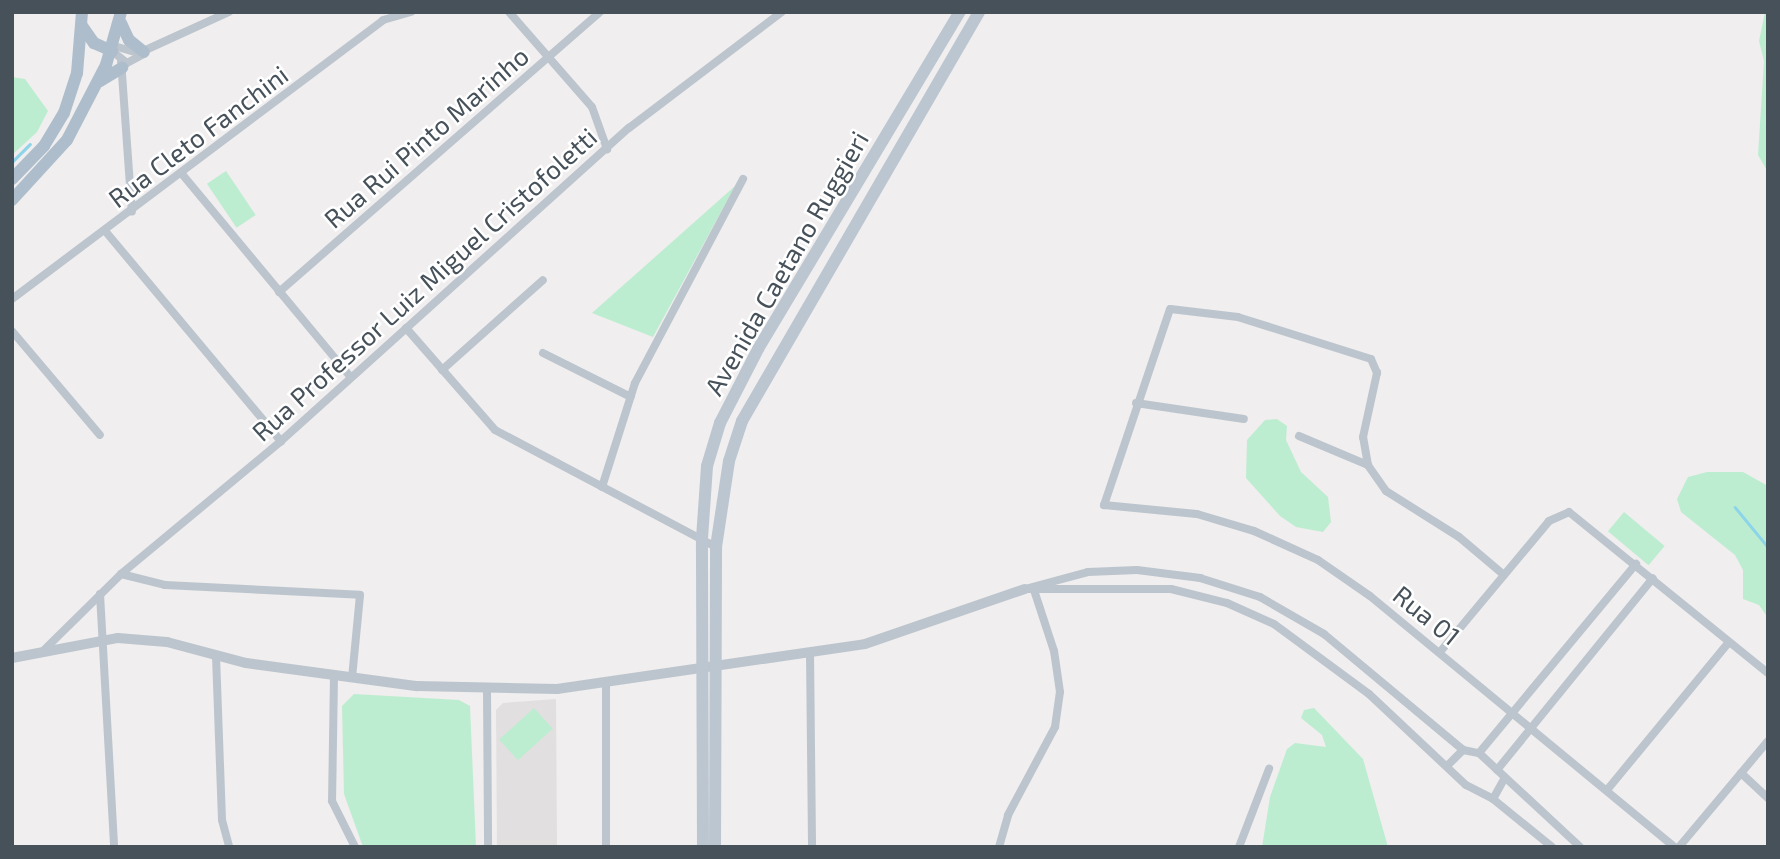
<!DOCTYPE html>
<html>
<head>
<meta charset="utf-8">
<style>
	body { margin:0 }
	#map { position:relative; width:1780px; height:859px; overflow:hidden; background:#f0eeee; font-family:"Exo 2",sans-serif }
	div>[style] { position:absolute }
	.education>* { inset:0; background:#e1dfdf }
	.green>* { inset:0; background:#bdedd0; transform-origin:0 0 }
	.stream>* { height:2.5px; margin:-1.25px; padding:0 1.25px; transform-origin:1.25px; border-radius:1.25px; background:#8bd4e9 }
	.minor>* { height:8px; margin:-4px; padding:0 4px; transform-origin:4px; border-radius:4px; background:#bcc5cd }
	.tertiary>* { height:10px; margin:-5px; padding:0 5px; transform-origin:5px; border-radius:5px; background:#bcc5cd }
	.secondary>* { height:12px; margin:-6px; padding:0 6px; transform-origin:6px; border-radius:6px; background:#bcc6d1 }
	.primary>* { height:12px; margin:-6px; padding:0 6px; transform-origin:6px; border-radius:6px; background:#aebdcc }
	span { translate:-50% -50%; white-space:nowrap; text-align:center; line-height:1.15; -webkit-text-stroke:5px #fff; paint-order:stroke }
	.street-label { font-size:26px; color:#46515a }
	.frame { position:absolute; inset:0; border:14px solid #46515a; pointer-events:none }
</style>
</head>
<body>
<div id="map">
	<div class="education">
		<div style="clip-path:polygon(556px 699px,557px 847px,497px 847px,496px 710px,503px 703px)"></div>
	</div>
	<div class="green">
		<div style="clip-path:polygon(1765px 12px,1768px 12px,1768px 172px,1758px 155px,1764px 61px,1759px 41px)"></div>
		<div style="clip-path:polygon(12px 77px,25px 79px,48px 111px,37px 132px,12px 155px)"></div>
		<div style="left:226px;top:171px;width:53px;height:23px;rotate:56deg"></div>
		<div style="clip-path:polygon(735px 186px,653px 337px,592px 313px)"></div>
		<div style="clip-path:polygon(1277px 419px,1287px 426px,1286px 440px,1301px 472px,1328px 497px,1331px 522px,1323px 532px,1296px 527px,1280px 516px,1246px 478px,1247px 440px,1265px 420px)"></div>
		<div style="clip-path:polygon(1707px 472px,1743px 472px,1768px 486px,1768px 618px,1759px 605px,1743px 599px,1743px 570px,1735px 555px,1681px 512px,1677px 499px,1688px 477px)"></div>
		<div style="left:1624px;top:512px;width:53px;height:25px;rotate:40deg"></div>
		<div style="clip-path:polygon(354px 694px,459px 700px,470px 706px,476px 847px,363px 847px,344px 794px,342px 706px)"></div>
		<div style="left:534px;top:708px;width:28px;height:47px;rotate:48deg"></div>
		<div style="clip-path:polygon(1314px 708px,1363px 759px,1388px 847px,1262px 847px,1270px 797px,1287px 749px,1295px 743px,1326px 747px,1322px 735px,1301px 718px,1304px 710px)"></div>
	</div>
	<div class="stream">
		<div style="left:12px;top:162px;width:25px;rotate:-45deg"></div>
		<div style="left:1735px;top:507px;width:52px;rotate:50.5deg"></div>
	</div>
	<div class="minor">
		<div style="left:509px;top:12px;width:126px;rotate:48.9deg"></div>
		<div style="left:592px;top:107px;width:45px;rotate:70.3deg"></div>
		<div style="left:114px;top:46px;width:26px;rotate:16deg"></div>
		<div style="left:139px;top:53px;width:99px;rotate:-24.5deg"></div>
		<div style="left:112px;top:51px;width:19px;rotate:39deg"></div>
		<div style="left:127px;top:63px;width:19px;rotate:-28deg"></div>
		<div style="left:121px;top:60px;width:152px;rotate:85.9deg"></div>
		<div style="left:182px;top:174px;width:261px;rotate:50.3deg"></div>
		<div style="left:106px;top:232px;width:273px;rotate:50.1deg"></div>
		<div style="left:279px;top:292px;width:426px;rotate:-41.1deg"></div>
		<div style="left:12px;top:299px;width:464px;rotate:-36.9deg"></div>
		<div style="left:383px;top:20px;width:29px;rotate:-16deg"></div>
		<div style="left:406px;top:328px;width:135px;rotate:48.9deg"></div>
		<div style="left:495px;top:430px;width:250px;rotate:27.9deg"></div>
		<div style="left:12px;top:331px;width:136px;rotate:49.8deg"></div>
		<div style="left:543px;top:353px;width:98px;rotate:26.6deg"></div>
		<div style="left:442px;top:370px;width:135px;rotate:-41.7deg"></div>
		<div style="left:1136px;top:403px;width:109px;rotate:8.4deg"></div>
		<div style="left:1299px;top:436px;width:75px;rotate:22.8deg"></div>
		<div style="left:602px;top:487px;width:109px;rotate:-72.4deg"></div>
		<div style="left:635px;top:383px;width:231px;rotate:-62.1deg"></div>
		<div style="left:121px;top:574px;width:45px;rotate:14deg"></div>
		<div style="left:165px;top:585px;width:195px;rotate:2.9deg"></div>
		<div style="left:360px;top:595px;width:83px;rotate:95.5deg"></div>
		<div style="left:1504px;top:575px;width:59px;rotate:-139.8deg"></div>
		<div style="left:1459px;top:537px;width:86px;rotate:-147.8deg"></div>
		<div style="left:1386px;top:491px;width:32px;rotate:-125deg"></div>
		<div style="left:1368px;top:465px;width:28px;rotate:-100deg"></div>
		<div style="left:1363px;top:437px;width:66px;rotate:-77.7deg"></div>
		<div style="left:1377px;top:373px;width:15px;rotate:-113deg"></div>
		<div style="left:1371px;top:359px;width:139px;rotate:-162.5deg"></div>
		<div style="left:1238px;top:317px;width:68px;rotate:-173.3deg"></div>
		<div style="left:1170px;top:309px;width:207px;rotate:108.6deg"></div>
		<div style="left:1104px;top:505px;width:93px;rotate:5.5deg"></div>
		<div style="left:1197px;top:514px;width:59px;rotate:16.6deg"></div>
		<div style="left:1254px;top:531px;width:70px;rotate:24.4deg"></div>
		<div style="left:1318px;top:560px;width:63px;rotate:34.7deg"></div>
		<div style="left:1370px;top:596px;width:394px;rotate:39.5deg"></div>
		<div style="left:1025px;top:589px;width:65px;rotate:-15.1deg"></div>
		<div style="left:1088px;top:572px;width:49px;rotate:-2.3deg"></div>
		<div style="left:1137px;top:570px;width:64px;rotate:7.2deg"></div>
		<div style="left:1200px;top:578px;width:63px;rotate:17.6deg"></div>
		<div style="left:1260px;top:597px;width:74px;rotate:30deg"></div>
		<div style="left:1324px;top:634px;width:181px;rotate:39.8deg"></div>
		<div style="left:1463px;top:750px;width:16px;rotate:11deg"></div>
		<div style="left:1479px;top:753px;width:138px;rotate:42.9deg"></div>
		<div style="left:1025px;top:589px;width:146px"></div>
		<div style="left:1171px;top:589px;width:58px;rotate:14deg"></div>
		<div style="left:1227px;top:603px;width:51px;rotate:24.1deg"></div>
		<div style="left:1274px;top:624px;width:118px;rotate:36.4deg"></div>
		<div style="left:1369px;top:694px;width:133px;rotate:43.2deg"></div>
		<div style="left:1466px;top:785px;width:30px;rotate:27deg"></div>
		<div style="left:1493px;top:799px;width:76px;rotate:39.1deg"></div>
		<div style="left:100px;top:594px;width:253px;rotate:86.8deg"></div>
		<div style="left:42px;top:652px;width:111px;rotate:-44.6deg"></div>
		<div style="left:121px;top:574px;width:208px;rotate:-39.7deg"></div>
		<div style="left:281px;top:441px;width:468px;rotate:-42deg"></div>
		<div style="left:629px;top:128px;width:192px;rotate:-37.2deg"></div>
		<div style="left:810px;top:652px;width:195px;rotate:89.4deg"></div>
		<div style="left:1440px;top:652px;width:170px;rotate:-50.2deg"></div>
		<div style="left:1549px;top:521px;width:22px;rotate:-24deg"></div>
		<div style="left:1569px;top:512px;width:256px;rotate:39deg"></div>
		<div style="left:216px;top:656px;width:164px;rotate:87.9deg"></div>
		<div style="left:222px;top:820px;width:28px;rotate:75deg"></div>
		<div style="left:334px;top:676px;width:125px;rotate:90.9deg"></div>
		<div style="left:332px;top:801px;width:51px;rotate:63.4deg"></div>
		<div style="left:487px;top:691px;width:156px;rotate:89.6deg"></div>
		<div style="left:1479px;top:753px;width:246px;rotate:-50.3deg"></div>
		<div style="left:1449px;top:764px;width:20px;rotate:-45deg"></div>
		<div style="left:1497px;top:770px;width:247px;rotate:-50.9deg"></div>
		<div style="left:1741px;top:773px;width:37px;rotate:43deg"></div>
		<div style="left:1607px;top:790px;width:190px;rotate:-50.5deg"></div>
		<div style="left:1493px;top:799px;width:21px;rotate:-61deg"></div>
		<div style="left:606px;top:847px;width:163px;rotate:-90deg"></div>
		<div style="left:999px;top:847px;width:33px;rotate:-74deg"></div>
		<div style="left:1008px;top:815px;width:100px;rotate:-61.9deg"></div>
		<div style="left:1055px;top:727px;width:35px;rotate:-82deg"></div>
		<div style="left:1060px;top:692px;width:41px;rotate:-98.3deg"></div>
		<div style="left:1054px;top:651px;width:67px;rotate:-108.2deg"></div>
		<div style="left:1239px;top:847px;width:84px;rotate:-69deg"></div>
		<div style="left:1679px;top:847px;width:138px;rotate:-50deg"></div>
	</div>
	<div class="tertiary">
		<div style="left:12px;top:658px;width:108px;rotate:-10.7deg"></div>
		<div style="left:118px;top:638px;width:49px;rotate:4.7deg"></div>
		<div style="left:167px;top:642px;width:82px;rotate:14.9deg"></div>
		<div style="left:246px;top:663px;width:173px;rotate:7.7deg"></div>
		<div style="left:417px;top:686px;width:140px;rotate:1.2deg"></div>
		<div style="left:557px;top:689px;width:311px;rotate:-8.3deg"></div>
		<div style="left:865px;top:644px;width:169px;rotate:-19deg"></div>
	</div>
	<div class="secondary">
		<div style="left:703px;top:847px;width:309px;rotate:-90.2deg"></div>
		<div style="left:702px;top:538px;width:72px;rotate:-86deg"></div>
		<div style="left:707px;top:466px;width:45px;rotate:-73.2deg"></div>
		<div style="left:720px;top:423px;width:83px;rotate:-62.8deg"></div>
		<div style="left:758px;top:349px;width:393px;rotate:-59.1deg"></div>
		<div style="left:715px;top:847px;width:300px;rotate:-89.8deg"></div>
		<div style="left:716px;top:547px;width:87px;rotate:-81.4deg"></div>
		<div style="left:729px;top:461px;width:42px;rotate:-72deg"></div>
		<div style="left:742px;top:421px;width:473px;rotate:-59.9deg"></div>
	</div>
	<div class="primary">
		<div style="left:121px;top:23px;width:19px;rotate:65deg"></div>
		<div style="left:129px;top:40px;width:19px;rotate:39deg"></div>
		<div style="left:82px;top:26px;width:21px;rotate:55deg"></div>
		<div style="left:94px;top:43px;width:20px;rotate:24deg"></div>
		<div style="left:100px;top:81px;width:26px;rotate:-31deg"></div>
		<div style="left:12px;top:179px;width:46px;rotate:-45.9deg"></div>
		<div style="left:44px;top:146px;width:39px;rotate:-59deg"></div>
		<div style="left:64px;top:113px;width:42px;rotate:-72deg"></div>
		<div style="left:77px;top:73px;width:61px;rotate:-85.3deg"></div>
		<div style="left:12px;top:200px;width:81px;rotate:-47.5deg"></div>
		<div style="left:67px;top:140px;width:85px;rotate:-62.5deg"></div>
		<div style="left:106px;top:65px;width:55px;rotate:-74.2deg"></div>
	</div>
	<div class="street-label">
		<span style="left:198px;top:136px;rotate:-37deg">Rua Cleto Fanchini</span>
		<span style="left:426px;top:137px;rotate:-41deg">Rua Rui Pinto Marinho</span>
		<span style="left:786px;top:263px;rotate:-60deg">Avenida Caetano Ruggieri</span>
		<span style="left:424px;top:284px;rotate:-42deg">Rua Professor Luiz Miguel Cristofoletti</span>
		<span style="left:1427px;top:615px;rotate:39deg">Rua 01</span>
	</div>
	<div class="frame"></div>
</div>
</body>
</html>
